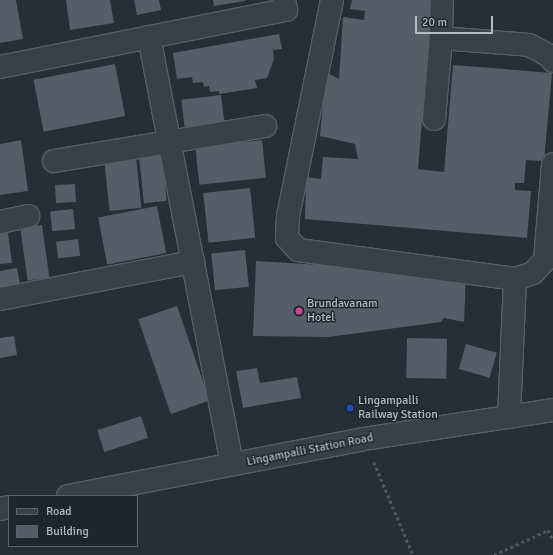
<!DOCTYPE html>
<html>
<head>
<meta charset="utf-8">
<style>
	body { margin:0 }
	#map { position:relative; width:553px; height:555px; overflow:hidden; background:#252f37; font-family:Signika,sans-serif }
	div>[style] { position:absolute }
	.building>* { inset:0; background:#535e68; transform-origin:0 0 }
	.path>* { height:2.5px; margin-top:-1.25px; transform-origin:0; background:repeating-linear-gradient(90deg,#4b5c5c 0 3px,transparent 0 6px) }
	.roads { filter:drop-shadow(1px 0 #565f66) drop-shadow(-1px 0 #565f66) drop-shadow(0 1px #565f66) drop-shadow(0 -1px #565f66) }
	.minor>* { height:22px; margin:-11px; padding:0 11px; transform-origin:11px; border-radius:11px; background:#384148 }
	.dots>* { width:11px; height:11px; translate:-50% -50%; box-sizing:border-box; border:2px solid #1d262d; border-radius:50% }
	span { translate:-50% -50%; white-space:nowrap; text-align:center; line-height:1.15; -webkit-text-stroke:3px #1d262d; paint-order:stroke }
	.poi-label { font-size:12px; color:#b3bcc4 }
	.left { translate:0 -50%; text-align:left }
	.street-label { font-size:12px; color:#b3bcc4 }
	.legend { position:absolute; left:8px; top:495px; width:130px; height:52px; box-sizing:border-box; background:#1d262d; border:1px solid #596269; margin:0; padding:5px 7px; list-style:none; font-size:12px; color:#b3bcc4 }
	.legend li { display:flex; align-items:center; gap:8px; height:20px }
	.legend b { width:20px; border:1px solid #596269 }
	.scale { position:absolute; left:415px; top:16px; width:78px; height:18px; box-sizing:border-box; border:2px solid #b3bcc4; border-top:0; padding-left:5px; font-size:12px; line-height:14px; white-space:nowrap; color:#b3bcc4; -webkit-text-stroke:3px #1d262d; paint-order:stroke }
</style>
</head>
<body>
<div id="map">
	<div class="building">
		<div style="clip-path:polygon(0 0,16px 0,23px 39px,0 43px)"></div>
		<div style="clip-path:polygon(66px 0,110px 0,114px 23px,70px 30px)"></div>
		<div style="clip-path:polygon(134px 0,159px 0,161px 10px,137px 15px)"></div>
		<div style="clip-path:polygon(213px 0,245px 0,245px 1px,214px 6px)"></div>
		<div style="clip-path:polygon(352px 0,432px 0,418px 169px,444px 172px,453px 65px,552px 73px,544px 161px,526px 160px,524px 183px,515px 183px,515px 190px,531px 191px,527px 238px,305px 219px,306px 177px,321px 179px,323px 157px,358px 159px,355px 144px,320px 136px,326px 72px,339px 79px,343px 17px,364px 20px,365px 11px,350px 9px)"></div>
		<div style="clip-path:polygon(279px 34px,282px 49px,273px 50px,274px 59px,267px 78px,255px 80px,257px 88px,219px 94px,219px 91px,210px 92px,209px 86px,204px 87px,203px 82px,193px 83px,192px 77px,177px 79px,173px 53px)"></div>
		<div style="left:115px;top:64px;width:53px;height:83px;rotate:79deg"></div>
		<div style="left:221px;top:95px;width:31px;height:40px;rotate:83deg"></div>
		<div style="clip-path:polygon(21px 140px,28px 191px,0 195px,0 144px)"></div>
		<div style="left:262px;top:140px;width:38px;height:67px;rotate:84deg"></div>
		<div style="left:162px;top:155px;width:46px;height:23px;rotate:84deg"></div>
		<div style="left:136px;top:157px;width:51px;height:32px;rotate:84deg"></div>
		<div style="left:75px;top:184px;width:18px;height:20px;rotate:87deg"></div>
		<div style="left:250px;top:188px;width:50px;height:47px;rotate:84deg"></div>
		<div style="left:157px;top:206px;width:48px;height:60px;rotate:79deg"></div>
		<div style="left:73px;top:209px;width:20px;height:23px;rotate:84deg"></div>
		<div style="left:42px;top:225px;width:53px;height:22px;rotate:82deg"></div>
		<div style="clip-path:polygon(8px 233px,12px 263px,0 264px,0 234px)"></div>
		<div style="left:78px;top:239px;width:17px;height:22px;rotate:83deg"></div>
		<div style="left:245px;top:250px;width:37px;height:34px;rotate:84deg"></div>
		<div style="clip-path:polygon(256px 261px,466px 274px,464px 322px,444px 318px,441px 322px,328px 337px,253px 336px)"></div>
		<div style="clip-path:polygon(17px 268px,21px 290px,0 294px,0 271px)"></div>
		<div style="left:177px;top:306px;width:100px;height:41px;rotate:71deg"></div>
		<div style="clip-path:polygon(14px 336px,17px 355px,0 358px,0 338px)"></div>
		<div style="left:407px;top:338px;width:40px;height:40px;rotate:1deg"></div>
		<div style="left:466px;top:344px;width:32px;height:26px;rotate:16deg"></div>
		<div style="clip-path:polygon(257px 368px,260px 383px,297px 377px,301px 398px,243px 408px,236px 371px)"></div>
		<div style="left:141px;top:416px;width:23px;height:46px;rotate:72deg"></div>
	</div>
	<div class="path">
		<div style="left:374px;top:462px;width:101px;rotate:67.2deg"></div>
		<div style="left:494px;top:555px;width:60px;rotate:-24.8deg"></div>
		<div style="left:548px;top:530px;width:11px;rotate:63deg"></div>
	</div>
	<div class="roads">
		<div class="minor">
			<div style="left:332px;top:0;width:220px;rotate:101.5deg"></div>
			<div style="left:288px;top:216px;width:22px;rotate:93deg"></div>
			<div style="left:287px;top:238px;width:16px;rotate:47deg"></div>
			<div style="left:298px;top:250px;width:219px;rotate:7.6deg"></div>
			<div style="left:515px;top:279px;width:19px;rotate:-18deg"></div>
			<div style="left:533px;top:273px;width:18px;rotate:-47deg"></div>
			<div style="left:545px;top:260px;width:96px;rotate:-85.2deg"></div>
			<div style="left:442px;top:0;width:38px;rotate:92deg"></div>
			<div style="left:441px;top:38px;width:88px;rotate:4.5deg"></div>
			<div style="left:529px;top:45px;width:24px;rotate:28deg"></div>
			<div style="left:550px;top:56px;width:6px;rotate:59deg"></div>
			<div style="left:149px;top:37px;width:435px;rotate:79deg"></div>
			<div style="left:0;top:67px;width:292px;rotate:-11.3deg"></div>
			<div style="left:286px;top:10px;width:10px;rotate:-101deg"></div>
			<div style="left:434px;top:119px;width:81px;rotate:-85.1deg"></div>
			<div style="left:54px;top:161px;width:214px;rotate:-9.4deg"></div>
			<div style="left:0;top:222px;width:29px;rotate:-12deg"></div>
			<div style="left:0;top:299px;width:197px;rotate:-10.9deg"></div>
			<div style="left:509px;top:417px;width:138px;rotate:-87.5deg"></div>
			<div style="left:68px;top:496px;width:301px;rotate:-10.9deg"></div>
			<div style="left:364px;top:439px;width:191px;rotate:-8.7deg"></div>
			<div style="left:0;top:509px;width:9px;rotate:-13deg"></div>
		</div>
	</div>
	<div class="dots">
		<div style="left:299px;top:311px;background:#d1479c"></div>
		<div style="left:350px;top:408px;background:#1a4fb4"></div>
	</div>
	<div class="poi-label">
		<span class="left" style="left:307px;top:311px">Brundavanam<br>Hotel</span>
		<span class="left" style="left:358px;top:408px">Lingampalli<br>Railway Station</span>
	</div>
	<div class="street-label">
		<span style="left:310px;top:450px;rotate:-11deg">Lingampalli Station Road</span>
	</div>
	<ul class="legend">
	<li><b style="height:5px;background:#384148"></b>Road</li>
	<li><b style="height:11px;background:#535e68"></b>Building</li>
	</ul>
	<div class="scale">20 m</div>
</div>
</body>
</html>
